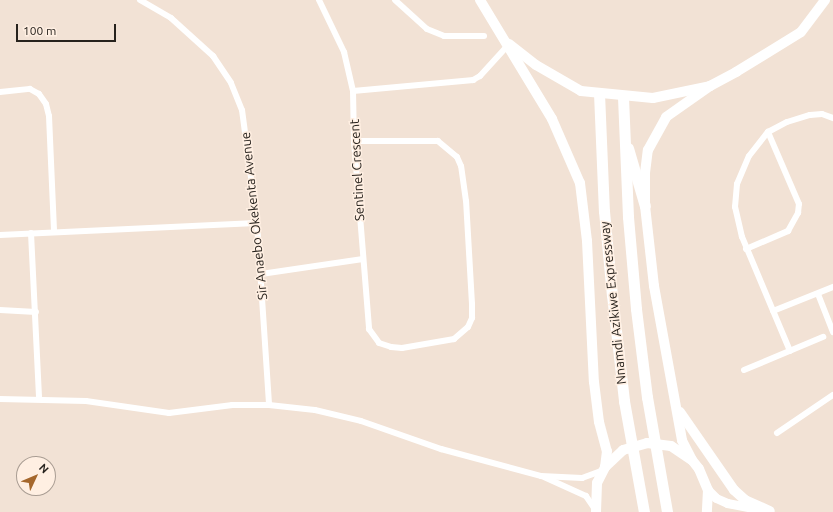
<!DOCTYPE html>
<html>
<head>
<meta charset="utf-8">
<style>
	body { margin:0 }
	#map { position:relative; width:833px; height:512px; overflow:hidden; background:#f2e2d5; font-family:Ubuntu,sans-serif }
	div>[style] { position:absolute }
	.minor>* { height:6px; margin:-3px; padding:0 3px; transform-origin:3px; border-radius:3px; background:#fff }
	.secondary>* { height:9px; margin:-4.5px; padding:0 4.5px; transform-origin:4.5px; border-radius:4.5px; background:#fff }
	.primary>* { height:10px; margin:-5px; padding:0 5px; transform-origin:5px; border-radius:5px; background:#fff }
	.trunk>* { height:10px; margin:-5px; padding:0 5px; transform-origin:5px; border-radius:5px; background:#fff }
	.motorway>* { height:11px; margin:-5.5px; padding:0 5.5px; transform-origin:5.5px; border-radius:5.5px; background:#fff }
	span { translate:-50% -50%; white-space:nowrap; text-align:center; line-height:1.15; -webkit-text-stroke:3px #ffefe2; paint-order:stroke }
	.street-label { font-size:13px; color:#27221d }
	.north { position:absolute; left:16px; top:456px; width:40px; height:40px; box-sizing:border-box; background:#ffefe2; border:1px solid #a99d93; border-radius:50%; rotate:46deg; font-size:11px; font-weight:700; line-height:16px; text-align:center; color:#27221d }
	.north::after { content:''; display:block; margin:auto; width:14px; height:18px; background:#a5672c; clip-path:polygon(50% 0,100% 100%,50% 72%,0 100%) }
	.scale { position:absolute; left:16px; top:24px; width:100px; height:18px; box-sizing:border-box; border:2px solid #27221d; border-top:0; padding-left:5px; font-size:12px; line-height:14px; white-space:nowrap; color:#27221d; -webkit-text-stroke:3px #ffefe2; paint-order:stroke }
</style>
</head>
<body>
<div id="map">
	<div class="minor">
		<div style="left:140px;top:0;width:36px;rotate:30deg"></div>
		<div style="left:171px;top:18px;width:57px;rotate:42.1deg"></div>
		<div style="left:213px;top:56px;width:32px;rotate:56deg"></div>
		<div style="left:231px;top:83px;width:29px;rotate:68deg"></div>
		<div style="left:242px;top:110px;width:114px;rotate:82.4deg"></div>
		<div style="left:257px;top:223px;width:182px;rotate:86.2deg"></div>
		<div style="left:319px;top:0;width:58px;rotate:64.3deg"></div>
		<div style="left:344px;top:52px;width:40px;rotate:77deg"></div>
		<div style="left:353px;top:91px;width:50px;rotate:88.9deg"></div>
		<div style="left:354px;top:141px;width:189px;rotate:85.4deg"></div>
		<div style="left:369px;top:329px;width:17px;rotate:54deg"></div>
		<div style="left:379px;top:343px;width:13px;rotate:18deg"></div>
		<div style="left:391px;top:347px;width:11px;rotate:5deg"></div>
		<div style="left:402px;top:348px;width:53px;rotate:-9.8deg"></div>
		<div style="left:454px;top:339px;width:18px;rotate:-41deg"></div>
		<div style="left:468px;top:327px;width:10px;rotate:-66deg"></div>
		<div style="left:472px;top:318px;width:14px;rotate:-90deg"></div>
		<div style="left:472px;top:304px;width:103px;rotate:-93.3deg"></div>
		<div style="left:466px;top:201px;width:35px;rotate:-98deg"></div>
		<div style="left:461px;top:166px;width:10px;rotate:-114deg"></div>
		<div style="left:457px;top:157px;width:25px;rotate:-140deg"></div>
		<div style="left:438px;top:141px;width:84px;rotate:180deg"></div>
		<div style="left:395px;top:0;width:43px;rotate:42.2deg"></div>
		<div style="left:427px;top:29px;width:18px;rotate:22deg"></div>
		<div style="left:444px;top:36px;width:40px"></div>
		<div style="left:353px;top:91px;width:121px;rotate:-5.2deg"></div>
		<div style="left:473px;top:80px;width:8px;rotate:-30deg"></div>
		<div style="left:480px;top:76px;width:43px;rotate:-47.8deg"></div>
		<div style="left:0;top:92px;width:30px;rotate:-6deg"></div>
		<div style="left:30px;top:89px;width:10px;rotate:29deg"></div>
		<div style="left:39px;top:94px;width:12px;rotate:55deg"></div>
		<div style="left:46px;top:104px;width:12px;rotate:76deg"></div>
		<div style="left:49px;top:116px;width:115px;rotate:87.5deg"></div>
		<div style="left:31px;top:233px;width:165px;rotate:87.2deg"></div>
		<div style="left:0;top:235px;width:257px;rotate:-2.7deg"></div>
		<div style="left:746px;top:249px;width:46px;rotate:-23.2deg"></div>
		<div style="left:788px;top:231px;width:21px;rotate:-61deg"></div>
		<div style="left:798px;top:213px;width:9px;rotate:-84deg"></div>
		<div style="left:799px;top:204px;width:78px;rotate:-113.3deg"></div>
		<div style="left:261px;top:274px;width:103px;rotate:-8.4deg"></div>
		<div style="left:818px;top:294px;width:41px;rotate:68.5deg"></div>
		<div style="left:0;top:310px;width:36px;rotate:3deg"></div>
		<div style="left:773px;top:311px;width:65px;rotate:-21.8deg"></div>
		<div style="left:790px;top:351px;width:124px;rotate:-112.8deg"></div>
		<div style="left:742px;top:237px;width:31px;rotate:-103deg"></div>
		<div style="left:735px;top:207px;width:23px;rotate:-85deg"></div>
		<div style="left:737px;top:184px;width:30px;rotate:-67deg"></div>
		<div style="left:749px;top:156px;width:31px;rotate:-52deg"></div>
		<div style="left:768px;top:132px;width:21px;rotate:-28deg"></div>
		<div style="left:787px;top:122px;width:24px;rotate:-17deg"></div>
		<div style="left:810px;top:115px;width:12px;rotate:-5deg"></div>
		<div style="left:822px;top:114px;width:12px;rotate:20deg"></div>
		<div style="left:744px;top:370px;width:86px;rotate:-22.7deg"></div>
		<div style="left:0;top:399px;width:86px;rotate:1.3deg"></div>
		<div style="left:86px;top:401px;width:84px;rotate:8.2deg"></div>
		<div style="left:169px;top:413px;width:64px;rotate:-7.2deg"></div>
		<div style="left:232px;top:405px;width:37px"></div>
		<div style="left:269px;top:405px;width:46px;rotate:6.2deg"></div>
		<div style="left:315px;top:410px;width:47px;rotate:13.4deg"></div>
		<div style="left:361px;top:421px;width:85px;rotate:19.3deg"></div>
		<div style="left:441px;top:449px;width:104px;rotate:15.1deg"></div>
		<div style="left:541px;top:476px;width:41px;rotate:2.8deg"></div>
		<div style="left:582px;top:478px;width:20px;rotate:-20deg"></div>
		<div style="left:777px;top:433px;width:68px;rotate:-34.2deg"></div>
		<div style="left:544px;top:477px;width:46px;rotate:24.3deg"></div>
		<div style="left:586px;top:496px;width:14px;rotate:56deg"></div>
	</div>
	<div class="secondary">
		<div style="left:708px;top:490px;width:11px;rotate:45deg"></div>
		<div style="left:716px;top:498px;width:12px;rotate:24deg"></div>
		<div style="left:727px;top:503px;width:37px;rotate:11deg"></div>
	</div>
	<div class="primary">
		<div style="left:480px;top:0;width:139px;rotate:58.8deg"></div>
		<div style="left:552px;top:119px;width:70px;rotate:66.4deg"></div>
	</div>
	<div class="trunk">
		<div style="left:509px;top:44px;width:34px;rotate:38deg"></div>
		<div style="left:536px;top:65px;width:52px;rotate:30deg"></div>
		<div style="left:581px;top:91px;width:72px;rotate:5.6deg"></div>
		<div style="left:653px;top:98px;width:58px;rotate:-11.9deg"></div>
		<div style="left:710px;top:86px;width:30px;rotate:-28deg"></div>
		<div style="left:736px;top:72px;width:76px;rotate:-31.6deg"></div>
		<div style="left:801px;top:32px;width:40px;rotate:-53deg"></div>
		<div style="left:580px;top:183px;width:58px;rotate:83.1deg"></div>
		<div style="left:587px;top:241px;width:141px;rotate:87.2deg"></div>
		<div style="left:594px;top:382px;width:40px;rotate:82.9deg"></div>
		<div style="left:599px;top:422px;width:30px;rotate:75deg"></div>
		<div style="left:607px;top:451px;width:16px;rotate:97deg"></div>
		<div style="left:680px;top:412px;width:95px;rotate:55.3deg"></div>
		<div style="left:734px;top:490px;width:15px;rotate:42deg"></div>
		<div style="left:745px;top:500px;width:27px;rotate:24deg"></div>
		<div style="left:692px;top:460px;width:22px;rotate:-117deg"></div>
		<div style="left:682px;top:440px;width:157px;rotate:-100.3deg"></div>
		<div style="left:654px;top:286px;width:81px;rotate:-96.4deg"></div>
		<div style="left:645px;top:206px;width:33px;rotate:-90deg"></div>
		<div style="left:645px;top:173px;width:23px;rotate:-83deg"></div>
		<div style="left:648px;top:150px;width:38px;rotate:-61deg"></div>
		<div style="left:666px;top:117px;width:54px;rotate:-35.2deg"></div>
		<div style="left:596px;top:512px;width:29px;rotate:-88deg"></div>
		<div style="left:597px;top:483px;width:18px;rotate:-63deg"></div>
		<div style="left:605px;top:467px;width:25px;rotate:-43deg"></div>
		<div style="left:623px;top:450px;width:25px;rotate:-16deg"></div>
		<div style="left:647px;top:443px;width:24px;rotate:7deg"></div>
		<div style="left:671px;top:446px;width:25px;rotate:34deg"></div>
		<div style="left:692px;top:460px;width:11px;rotate:52deg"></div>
		<div style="left:699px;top:469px;width:23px;rotate:67deg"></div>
		<div style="left:708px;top:490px;width:22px;rotate:93deg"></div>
	</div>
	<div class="motorway">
		<div style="left:599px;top:93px;width:118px;rotate:87.6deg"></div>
		<div style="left:604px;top:211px;width:84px;rotate:84.6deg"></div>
		<div style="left:612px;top:295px;width:107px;rotate:83.5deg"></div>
		<div style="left:624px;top:401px;width:113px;rotate:79.8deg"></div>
		<div style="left:623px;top:97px;width:120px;rotate:87.6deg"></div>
		<div style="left:628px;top:217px;width:92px;rotate:85deg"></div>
		<div style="left:636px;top:309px;width:89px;rotate:82.9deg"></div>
		<div style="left:647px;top:397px;width:117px;rotate:80.1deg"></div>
		<div style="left:628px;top:148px;width:60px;rotate:73.7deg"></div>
	</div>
	<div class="street-label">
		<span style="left:357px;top:170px;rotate:-93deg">Sentinel Crescent</span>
		<span style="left:254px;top:216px;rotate:-96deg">Sir Anaebo Okekenta Avenue</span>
		<span style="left:613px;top:303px;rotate:-96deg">Nnamdi Azikiwe Expressway</span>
	</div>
	<div class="north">N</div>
	<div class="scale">100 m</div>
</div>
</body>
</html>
